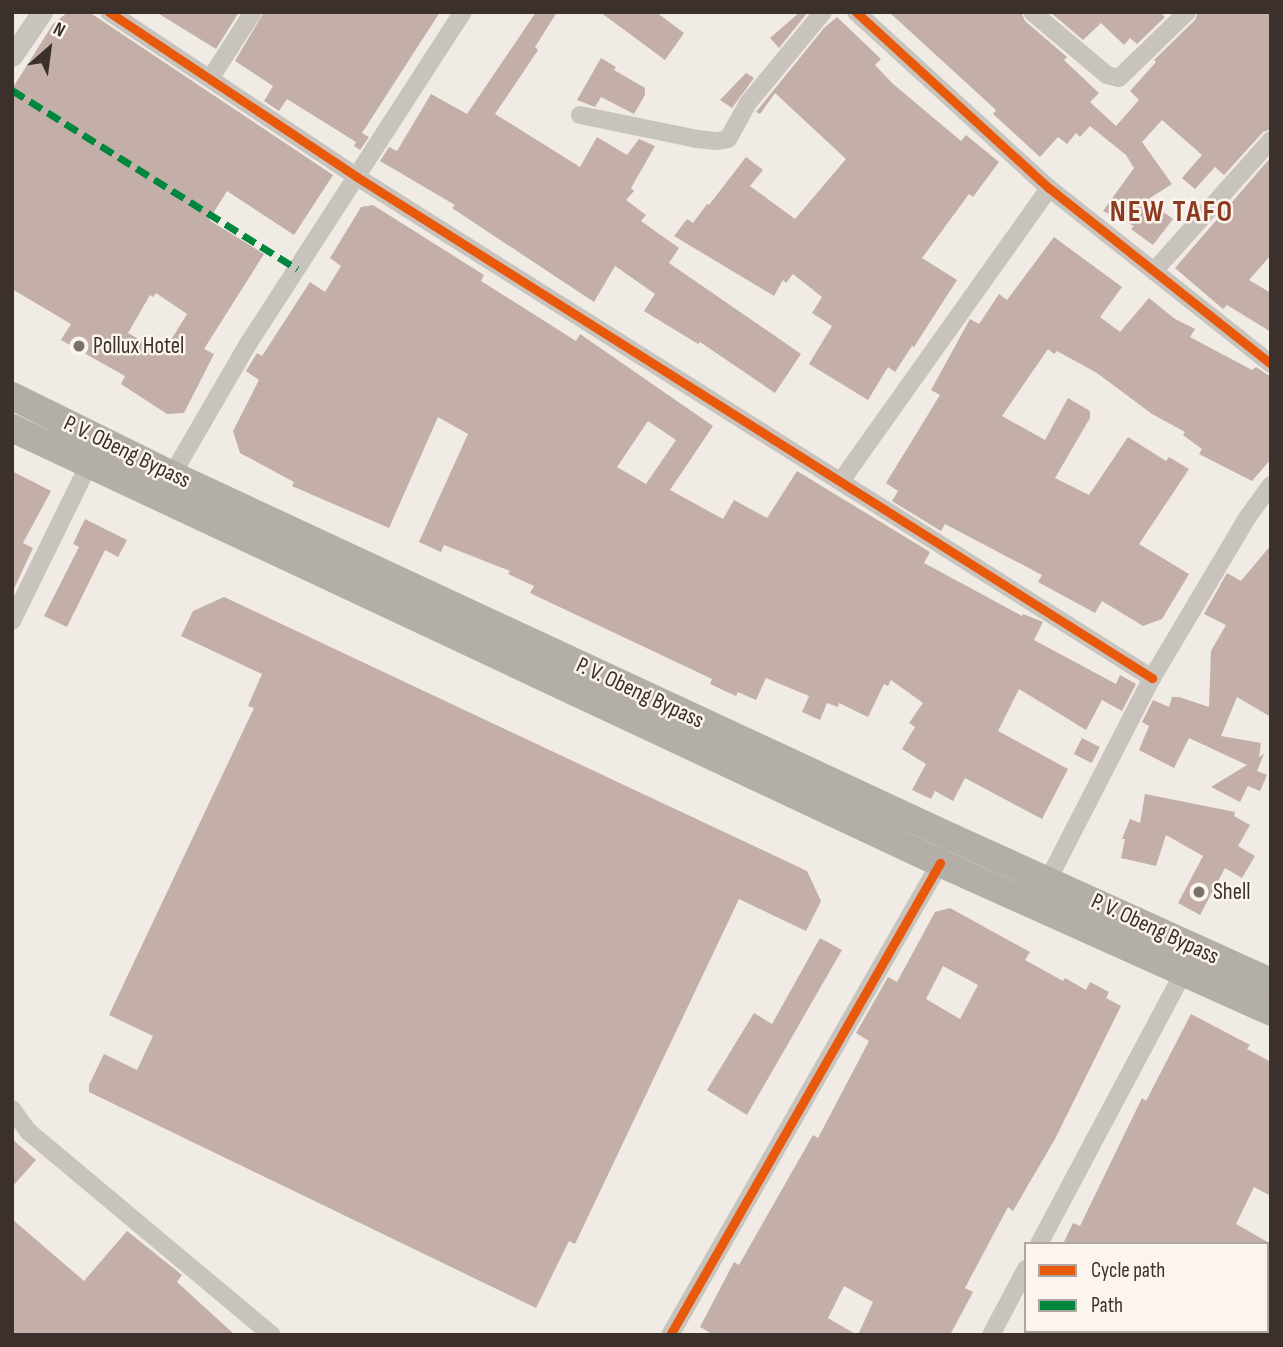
<!DOCTYPE html>
<html>
<head>
<meta charset="utf-8">
<style>
	body { margin:0 }
	#map { position:relative; width:1283px; height:1347px; overflow:hidden; background:#f0ebe5; font-family:"Sofia Sans Condensed",sans-serif }
	div>[style] { position:absolute }
	.building>* { inset:0; background:#c3afa7; transform-origin:0 0 }
	.minor>* { height:18px; margin:-9px; padding:0 9px; transform-origin:9px; border-radius:9px; background:#c9c3be }
	.tertiary>* { height:21px; margin:-10.5px; padding:0 10.5px; transform-origin:10.5px; border-radius:10.5px; background:#c9c3be }
	.trunk>* { height:28px; margin:-14px; padding:0 14px; transform-origin:14px; border-radius:14px; background:#b4aea8 }
	.quiet>* { height:7px; margin-top:-3.5px; transform-origin:0; background:repeating-linear-gradient(90deg,#00873e 0 14px,transparent 0 21px) }
	.cycleway>* { height:9px; margin:-4.5px; padding:0 4.5px; transform-origin:4.5px; border-radius:4.5px; background:#e8590c }
	.dots>* { width:19px; height:19px; translate:-50% -50%; box-sizing:border-box; border:4px solid #fbf5ee; border-radius:50% }
	span { translate:-50% -50%; white-space:nowrap; text-align:center; line-height:1.15; -webkit-text-stroke:5px #fbf5ee; paint-order:stroke }
	.poi-label { font-size:23px; color:#3b302b }
	.left { translate:0 -50%; text-align:left }
	.street-label { font-size:23px; color:#3b302b }
	.district-label { font-size:30px; color:#8c3b22; font-weight:700; letter-spacing:2px }
	.frame { position:absolute; inset:0; border:14px solid #3b302b; pointer-events:none }
	.legend { position:absolute; left:1024px; top:1242px; width:245px; height:91px; box-sizing:border-box; background:#fbf5ee; border:2px solid #aea6a0; margin:0; padding:9px 12px; list-style:none; font-size:21px; color:#3b302b }
	.legend li { display:flex; align-items:center; gap:14px; height:35px }
	.legend b { width:35px; border:2px solid #aea6a0 }
	.north { position:absolute; left:14px; top:14px; width:70px; height:70px; -webkit-text-stroke:5px #fbf5ee; paint-order:stroke; rotate:28deg; font-size:19px; font-weight:700; line-height:28px; text-align:center; color:#3b302b }
	.north::after { content:''; display:block; margin:auto; width:24px; height:32px; background:#3b302b; clip-path:polygon(50% 0,100% 100%,50% 72%,0 100%) }
</style>
</head>
<body>
<div id="map">
	<div class="building">
		<div style="clip-path:polygon(evenodd,68px 12px,92px 14px,333px 175px,294px 235px,227px 191px,209px 220px,264px 254px,204px 349px,214px 354px,184px 413px,167px 414px,121px 384px,125px 376px,61px 340px,71px 324px,12px 289px,12px 89px,53px 24px,68px 12px,156px 293px,187px 314px,163px 353px,128px 333px,150px 295px,153px 297px,156px 293px)"></div>
		<div style="clip-path:polygon(156px 12px,239px 12px,216px 49px)"></div>
		<div style="clip-path:polygon(264px 12px,440px 12px,362px 133px,369px 137px,360px 150px,354px 146px,356px 142px,287px 99px,279px 111px,264px 101px,273px 86px,235px 61px)"></div>
		<div style="clip-path:polygon(536px 12px,557px 12px,535px 47px,538px 50px,495px 114px,580px 167px,597px 137px,627px 155px,639px 139px,655px 146px,631px 188px,634px 191px,626px 200px,646px 215px,641px 221px,679px 248px,669px 263px,801px 354px,775px 393px,700px 342px,698px 344px,644px 311px,655px 294px,615px 266px,594px 302px,452px 208px,455px 205px,380px 161px,389px 147px,397px 151px,431px 94px,467px 114px)"></div>
		<div style="clip-path:polygon(600px 12px,656px 12px,684px 33px,665px 60px)"></div>
		<div style="clip-path:polygon(800px 12px,808px 12px,779px 48px,770px 38px)"></div>
		<div style="clip-path:polygon(889px 12px,1021px 12px,1025px 21px,1067px 57px,1064px 60px,1099px 93px,1090px 102px,1116px 126px,1139px 100px,1130px 91px,1156px 62px,1154px 60px,1195px 20px,1198px 12px,1271px 12px,1271px 129px,1263px 132px,1224px 175px,1215px 167px,1195px 189px,1182px 178px,1202px 155px,1162px 120px,1142px 142px,1172px 184px,1147px 200px,1173px 219px,1153px 245px,1131px 229px,1134px 226px,1103px 211px,1134px 168px,1126px 155px,1090px 126px,1080px 137px,1076px 133px,1067px 144px,1058px 137px,1040px 157px,993px 114px,996px 110px)"></div>
		<div style="clip-path:polygon(1050px 12px,1160px 12px,1165px 17px,1137px 44px,1130px 38px,1124px 45px,1101px 23px,1083px 40px)"></div>
		<div style="clip-path:polygon(837px 17px,881px 59px,875px 65px,892px 83px,961px 141px,966px 135px,999px 162px,973px 197px,969px 194px,922px 258px,957px 280px,914px 347px,912px 346px,895px 372px,888px 367px,868px 400px,809px 364px,832px 326px,812px 313px,822px 297px,793px 274px,786px 283px,783px 280px,774px 296px,674px 236px,687px 219px,693px 223px,707px 204px,709px 205px,746px 157px,763px 170px,750px 186px,795px 219px,846px 159px,775px 93px,760px 114px,756px 112px,824px 28px)"></div>
		<div style="clip-path:polygon(601px 58px,616px 67px,614px 70px,645px 88px,645px 95px,634px 114px,601px 97px,595px 107px,577px 100px)"></div>
		<div style="clip-path:polygon(746px 73px,754px 78px,732px 108px,720px 100px)"></div>
		<div style="clip-path:polygon(1271px 157px,1271px 255px,1249px 280px,1271px 293px,1271px 332px,1227px 305px,1223px 309px,1175px 268px)"></div>
		<div style="clip-path:polygon(evenodd,373px 205px,484px 275px,481px 281px,576px 341px,580px 334px,713px 426px,670px 490px,723px 519px,734px 500px,767px 518px,797px 471px,930px 552px,924px 563px,1022px 616px,1023px 614px,1043px 622px,1034px 640px,1116px 684px,1120px 675px,1136px 684px,1122px 711px,1102px 700px,1086px 730px,1019px 689px,998px 731px,1068px 769px,1042px 819px,965px 778px,953px 801px,935px 791px,931px 799px,912px 790px,926px 764px,902px 749px,915px 727px,909px 723px,923px 703px,891px 680px,888px 686px,884px 684px,868px 717px,839px 703px,838px 707px,827px 703px,820px 720px,802px 712px,809px 696px,766px 678px,756px 700px,738px 692px,736px 696px,710px 684px,712px 679px,530px 593px,534px 586px,508px 574px,510px 571px,444px 545px,441px 552px,419px 542px,468px 434px,438px 417px,389px 528px,292px 486px,294px 482px,240px 453px,233px 431px,259px 380px,246px 371px,257px 353px,262px 356px,310px 282px,325px 292px,341px 266px,330px 258px,361px 207px,373px 205px,648px 421px,676px 440px,646px 484px,617px 467px,648px 421px)"></div>
		<div style="clip-path:polygon(1054px 237px,1122px 287px,1100px 317px,1120px 332px,1149px 298px,1175px 319px,1195px 329px,1190px 337px,1252px 370px,1256px 367px,1271px 377px,1271px 459px,1252px 481px,1199px 454px,1202px 449px,1183px 435px,1185px 432px,1152px 414px,1097px 373px,1057px 351px,1054px 354px,1048px 349px,1002px 416px,1045px 440px,1068px 398px,1090px 411px,1090px 418px,1055px 478px,1089px 495px,1128px 437px,1166px 461px,1169px 457px,1189px 469px,1139px 544px,1189px 574px,1162px 619px,1143px 626px,1102px 601px,1095px 613px,1038px 582px,1042px 575px,945px 524px,941px 531px,892px 501px,898px 491px,886px 483px,940px 395px,931px 390px,970px 319px,979px 324px,999px 294px,1007px 300px)"></div>
		<div style="clip-path:polygon(12px 471px,51px 491px,23px 543px,33px 548px,12px 593px)"></div>
		<div style="clip-path:polygon(85px 519px,127px 540px,118px 557px,105px 550px,67px 627px,44px 616px,79px 547px,73px 544px)"></div>
		<div style="clip-path:polygon(1271px 545px,1271px 717px,1237px 697px,1221px 736px,1261px 743px,1259px 757px,1264px 754px,1257px 771px,1267px 775px,1260px 791px,1248px 786px,1240px 802px,1211px 787px,1247px 765px,1189px 738px,1174px 768px,1139px 750px,1149px 726px,1142px 722px,1153px 700px,1169px 707px,1172px 697px,1179px 697px,1209px 707px,1211px 651px,1226px 625px,1204px 614px,1227px 573px,1241px 581px)"></div>
		<div style="clip-path:polygon(224px 597px,807px 871px,821px 901px,806px 931px,739px 899px,575px 1244px,569px 1241px,536px 1308px,89px 1092px,89px 1085px,104px 1054px,137px 1070px,153px 1036px,109px 1015px,254px 708px,248px 706px,262px 674px,181px 636px,193px 611px)"></div>
		<div style="left:1082px;top:738px;width:20px;height:18px;rotate:27deg"></div>
		<div style="clip-path:polygon(1145px 794px,1235px 812px,1234px 816px,1250px 825px,1238px 846px,1255px 856px,1242px 878px,1225px 868px,1200px 915px,1178px 903px,1203px 856px,1166px 835px,1156px 866px,1121px 858px,1125px 839px,1122px 839px,1130px 819px,1140px 823px)"></div>
		<div style="clip-path:polygon(evenodd,950px 908px,1030px 952px,1025px 960px,1063px 981px,1065px 978px,1086px 990px,1090px 982px,1109px 992px,1106px 998px,1121px 1006px,1055px 1139px,1013px 1211px,1008px 1207px,965px 1288px,973px 1292px,950px 1335px,858px 1335px,873px 1302px,844px 1286px,828px 1318px,857px 1335px,714px 1335px,700px 1327px,734px 1262px,739px 1265px,813px 1135px,818px 1138px,869px 1041px,856px 1033px,888px 977px,897px 982px,935px 912px,950px 908px,943px 966px,978px 985px,960px 1019px,926px 999px,943px 966px)"></div>
		<div style="clip-path:polygon(820px 938px,842px 950px,747px 1115px,707px 1090px,754px 1013px,772px 1024px)"></div>
		<div style="clip-path:polygon(1191px 1014px,1250px 1045px,1247px 1049px,1271px 1062px,1271px 1196px,1254px 1187px,1236px 1224px,1271px 1244px,1063px 1244px,1073px 1223px,1080px 1226px,1142px 1098px,1146px 1101px)"></div>
		<div style="clip-path:polygon(12px 1139px,36px 1160px,12px 1187px)"></div>
		<div style="clip-path:polygon(12px 1219px,84px 1281px,127px 1231px,182px 1275px,177px 1282px,235px 1335px,12px 1335px)"></div>
	</div>
	<div class="minor">
		<div style="left:109px;top:12px;width:298px;rotate:33.6deg"></div>
		<div style="left:357px;top:177px;width:940px;rotate:32.22deg"></div>
		<div style="left:856px;top:12px;width:261px;rotate:42.4deg"></div>
		<div style="left:1049px;top:188px;width:283px;rotate:38.4deg"></div>
		<div style="left:1032px;top:12px;width:98px;rotate:40deg"></div>
		<div style="left:1107px;top:75px;width:12px;rotate:14deg"></div>
		<div style="left:1119px;top:78px;width:95px;rotate:-44.1deg"></div>
		<div style="left:210px;top:79px;width:80px;rotate:-57.3deg"></div>
		<div style="left:580px;top:115px;width:119px;rotate:11.6deg"></div>
		<div style="left:697px;top:139px;width:20px;rotate:6deg"></div>
		<div style="left:717px;top:141px;width:11px;rotate:-10deg"></div>
		<div style="left:728px;top:139px;width:41px;rotate:-60.9deg"></div>
		<div style="left:748px;top:103px;width:118px;rotate:-50.5deg"></div>
		<div style="left:1154px;top:271px;width:176px;rotate:-48.2deg"></div>
		<div style="left:172px;top:475px;width:151px;rotate:-59.9deg"></div>
		<div style="left:248px;top:344px;width:396px;rotate:-57.1deg"></div>
		<div style="left:841px;top:481px;width:359px;rotate:-54.6deg"></div>
		<div style="left:12px;top:621px;width:175px;rotate:-63.9deg"></div>
		<div style="left:1048px;top:880px;width:227px;rotate:-62.8deg"></div>
		<div style="left:1152px;top:678px;width:186px;rotate:-59.3deg"></div>
		<div style="left:1247px;top:518px;width:41px;rotate:-54deg"></div>
		<div style="left:12px;top:1109px;width:29px;rotate:54deg"></div>
		<div style="left:29px;top:1132px;width:317px;rotate:39.9deg"></div>
		<div style="left:1039px;top:1244px;width:315px;rotate:-62deg"></div>
		<div style="left:670px;top:1335px;width:544px;rotate:-60.23deg"></div>
		<div style="left:991px;top:1335px;width:75px;rotate:-62.1deg"></div>
	</div>
	<div class="tertiary">
		<div style="left:12px;top:56px;width:53px;rotate:-55.7deg"></div>
	</div>
	<div class="trunk">
		<div style="left:12px;top:396px;width:178px;rotate:26.3deg"></div>
		<div style="left:172px;top:475px;width:861px;rotate:24.93deg"></div>
		<div style="left:953px;top:838px;width:349px;rotate:24.4deg"></div>
		<div style="left:12px;top:428px;width:1025px;rotate:25.11deg"></div>
		<div style="left:940px;top:863px;width:363px;rotate:24.2deg"></div>
	</div>
	<div class="quiet">
		<div style="left:12px;top:90px;width:337px;rotate:32.1deg"></div>
	</div>
	<div class="cycleway">
		<div style="left:109px;top:12px;width:298px;rotate:33.6deg"></div>
		<div style="left:357px;top:177px;width:940px;rotate:32.22deg"></div>
		<div style="left:856px;top:12px;width:261px;rotate:42.4deg"></div>
		<div style="left:1049px;top:188px;width:283px;rotate:38.4deg"></div>
		<div style="left:670px;top:1335px;width:544px;rotate:-60.23deg"></div>
	</div>
	<div class="dots">
		<div style="left:79px;top:346px;background:#7a716c"></div>
		<div style="left:1199px;top:892px;background:#7a716c"></div>
	</div>
	<div class="poi-label">
		<span class="left" style="left:93px;top:346px">Pollux Hotel</span>
		<span class="left" style="left:1213px;top:892px">Shell</span>
	</div>
	<div class="street-label">
		<span style="left:127px;top:452px;rotate:26deg">P. V. Obeng Bypass</span>
		<span style="left:640px;top:693px;rotate:25deg">P. V. Obeng Bypass</span>
		<span style="left:1155px;top:929px;rotate:25deg">P. V. Obeng Bypass</span>
	</div>
	<div class="district-label">
		<span style="left:1172px;top:212px">NEW TAFO</span>
	</div>
	<div class="frame"></div>
	<ul class="legend">
	<li><b style="height:9px;background:#e8590c"></b>Cycle path</li>
	<li><b style="height:9px;background:#00873e"></b>Path</li>
	</ul>
	<div class="north">N</div>
</div>
</body>
</html>
